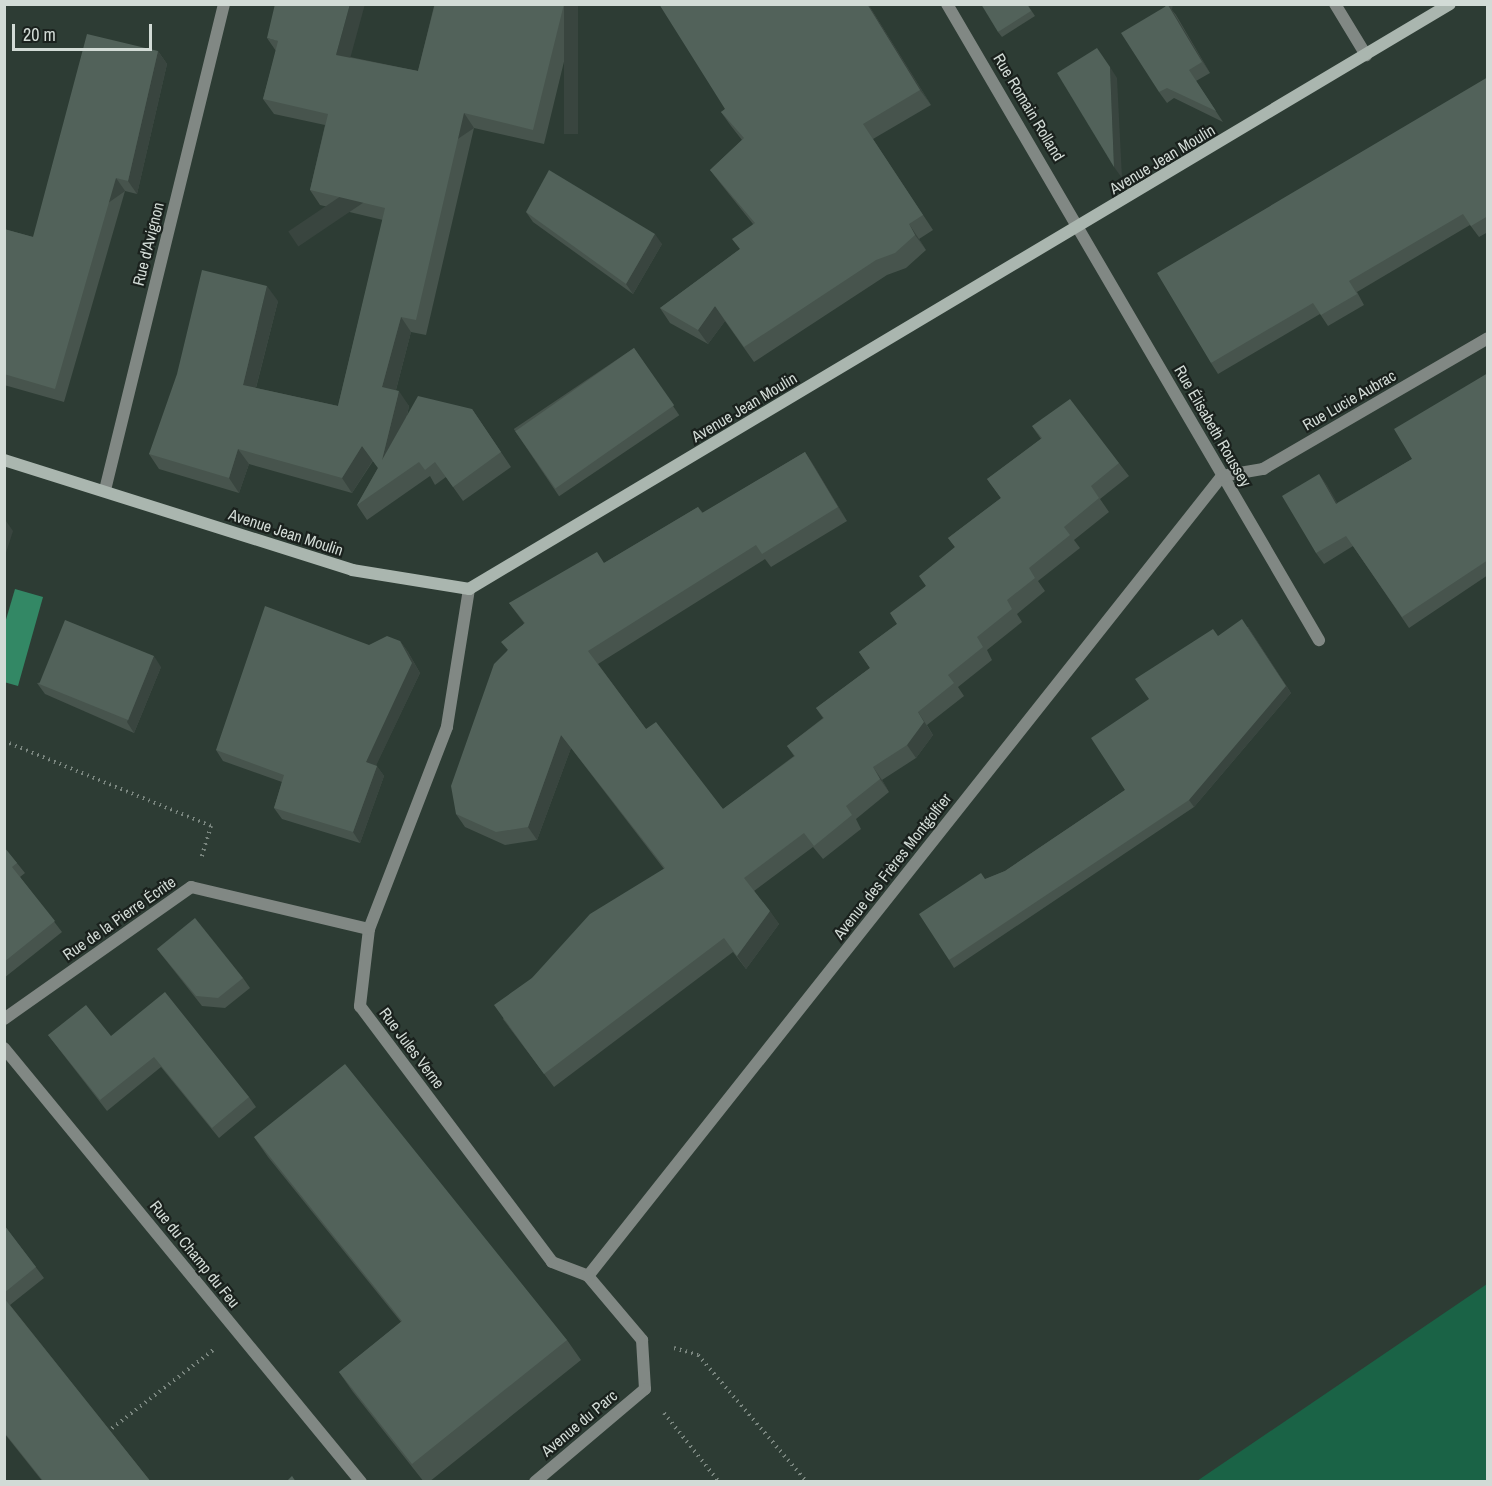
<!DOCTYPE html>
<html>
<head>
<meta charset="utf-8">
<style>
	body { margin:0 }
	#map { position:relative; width:1492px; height:1486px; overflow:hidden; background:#2d3c34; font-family:"Archivo Narrow",sans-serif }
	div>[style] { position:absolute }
	.green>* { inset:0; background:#1a6346 }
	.water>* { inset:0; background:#338865 }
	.path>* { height:4px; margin-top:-2px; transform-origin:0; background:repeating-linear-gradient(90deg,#7a867f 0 1.5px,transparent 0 6px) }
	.minor>* { height:12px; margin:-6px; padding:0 6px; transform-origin:6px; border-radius:6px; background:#818884 }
	.secondary>* { height:12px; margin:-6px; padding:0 6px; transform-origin:6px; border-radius:6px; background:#aab6af }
	.wall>* { inset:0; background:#47544d; transform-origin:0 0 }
	.shaded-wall>* { inset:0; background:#39453f; transform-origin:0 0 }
	.building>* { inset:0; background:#52625a; transform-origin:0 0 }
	span { translate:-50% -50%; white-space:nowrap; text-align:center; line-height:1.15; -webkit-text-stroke:4.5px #1a211d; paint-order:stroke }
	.street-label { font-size:16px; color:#d2dbd6 }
	.frame { position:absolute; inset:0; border:6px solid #d2dbd6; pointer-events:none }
	.scale { position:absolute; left:12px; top:24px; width:140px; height:27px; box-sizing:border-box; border:3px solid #d2dbd6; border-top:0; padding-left:8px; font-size:18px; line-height:21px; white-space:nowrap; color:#d2dbd6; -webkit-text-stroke:4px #1a211d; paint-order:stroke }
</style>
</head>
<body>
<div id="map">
	<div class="green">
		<div style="clip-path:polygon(1487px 1284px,1487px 1481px,1197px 1481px)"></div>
	</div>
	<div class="water">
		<div style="clip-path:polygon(15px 589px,43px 597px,18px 686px,4px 682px,5px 623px)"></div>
	</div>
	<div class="path">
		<div style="left:4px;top:741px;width:224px;rotate:22.3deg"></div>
		<div style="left:211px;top:826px;width:34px;rotate:107deg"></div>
		<div style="left:674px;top:1348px;width:25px;rotate:16deg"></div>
		<div style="left:698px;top:1355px;width:167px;rotate:49.4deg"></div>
		<div style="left:664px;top:1413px;width:88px;rotate:51.4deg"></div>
		<div style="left:107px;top:1432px;width:134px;rotate:-37.7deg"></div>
	</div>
	<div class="minor">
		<div style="left:947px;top:4px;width:737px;rotate:59.68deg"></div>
		<div style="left:1335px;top:4px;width:60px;rotate:58.7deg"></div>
		<div style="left:105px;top:490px;width:500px;rotate:-76.24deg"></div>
		<div style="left:469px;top:589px;width:140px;rotate:99.1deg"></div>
		<div style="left:447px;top:727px;width:217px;rotate:111.1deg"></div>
		<div style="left:369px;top:929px;width:78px;rotate:96.7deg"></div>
		<div style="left:360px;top:1006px;width:320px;rotate:53.1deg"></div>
		<div style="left:552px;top:1262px;width:39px;rotate:21deg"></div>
		<div style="left:588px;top:1276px;width:84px;rotate:49.8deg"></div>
		<div style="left:642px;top:1340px;width:49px;rotate:86.5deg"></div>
		<div style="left:645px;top:1389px;width:144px;rotate:139.8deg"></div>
		<div style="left:4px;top:1019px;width:229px;rotate:-35.2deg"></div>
		<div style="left:191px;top:887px;width:183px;rotate:13.3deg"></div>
		<div style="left:4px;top:1048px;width:562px;rotate:50.56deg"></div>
		<div style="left:588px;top:1276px;width:1021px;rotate:-51.6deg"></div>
		<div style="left:1222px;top:476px;width:42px;rotate:-9.7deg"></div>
		<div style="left:1263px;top:469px;width:260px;rotate:-30.2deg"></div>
	</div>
	<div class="secondary">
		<div style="left:4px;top:460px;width:365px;rotate:17.5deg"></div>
		<div style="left:352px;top:570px;width:119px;rotate:9.2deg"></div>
		<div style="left:469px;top:589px;width:1142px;rotate:-30.81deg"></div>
	</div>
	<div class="wall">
		<div style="clip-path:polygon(426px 4px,578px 4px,544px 144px,474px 128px,426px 335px,411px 332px,396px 390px,409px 406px,407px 416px,472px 409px,511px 467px,463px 501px,446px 477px,435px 485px,430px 476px,367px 520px,357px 505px,378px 468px,373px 461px,352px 493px,249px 464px,239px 493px,159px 469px,149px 454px,278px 301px,256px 388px,338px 406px,383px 220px,320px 205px,310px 190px,325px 125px,274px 114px,263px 99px,276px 51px,267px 38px,350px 57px,418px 71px,434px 6px)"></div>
		<div style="clip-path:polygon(868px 4px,931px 105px,873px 139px,933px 230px,919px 239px,926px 250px,906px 268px,887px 275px,754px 362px,725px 321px,708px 344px,670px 323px,660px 308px,740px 249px,753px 224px,721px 184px,710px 170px,742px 140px,731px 126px,721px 112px)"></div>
		<div style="clip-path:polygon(1027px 4px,1035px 16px,1002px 37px,998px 32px)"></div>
		<div style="clip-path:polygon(1164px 4px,1172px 10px,1176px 15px,1210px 73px,1196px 81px,1223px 122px,1174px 98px,1167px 103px,1159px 92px,1165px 6px)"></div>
		<div style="clip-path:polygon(158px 51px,167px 64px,137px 194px,125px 191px,64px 402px,4px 385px,4px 229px,33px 237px)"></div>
		<div style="clip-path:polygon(1488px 77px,1488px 232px,1479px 237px,1470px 225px,1357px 292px,1364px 305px,1328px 326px,1320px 314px,1218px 374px,1211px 363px)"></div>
		<div style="clip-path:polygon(526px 212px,662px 244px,633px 294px,533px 222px)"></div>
		<div style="left:634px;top:348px;width:81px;height:145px;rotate:56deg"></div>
		<div style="clip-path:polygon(1488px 373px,1488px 575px,1409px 628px,1353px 546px,1324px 564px,1316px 553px,1319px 474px,1337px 503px,1412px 459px)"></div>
		<div style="clip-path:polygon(1032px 426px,1119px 463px,1129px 476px,1100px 499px,1109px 512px,1074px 540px,1080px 548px,1038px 581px,1045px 591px,1017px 614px,1022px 622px,987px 650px,992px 660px,958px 687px,964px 696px,927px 725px,933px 735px,916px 758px,882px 780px,889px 792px,856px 819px,861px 829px,823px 859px,813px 847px,754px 891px,779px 924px,746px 969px,733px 952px,554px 1087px,503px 1019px,532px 978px,664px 869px,571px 748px,537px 840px,505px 845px,465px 827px,456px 814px,507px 651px,524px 623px,509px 603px,604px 563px,698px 507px,703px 513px,805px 452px,814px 466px,847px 521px,771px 567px,765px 559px,598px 664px,646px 729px,723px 809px,794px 756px,787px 746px,823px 718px,816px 708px,870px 668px,859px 652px,897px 624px,955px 547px,948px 538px,1001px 498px,987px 479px,1041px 439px)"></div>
		<div style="clip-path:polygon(1248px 627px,1291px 693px,1194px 807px,954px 968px,949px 960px,986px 879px,1005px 871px,1125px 790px,1149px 699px,1218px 636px)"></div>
		<div style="clip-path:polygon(400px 641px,408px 652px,420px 673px,376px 765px,384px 776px,360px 843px,282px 819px,274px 808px,282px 782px,223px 761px,216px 750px,369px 645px)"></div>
		<div style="clip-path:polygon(161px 667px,134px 733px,45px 694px,37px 683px)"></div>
		<div style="clip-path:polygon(4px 847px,25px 873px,20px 877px,62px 932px,4px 978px)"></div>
		<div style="clip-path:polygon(157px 949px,243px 978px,250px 988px,225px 1008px,202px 1006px)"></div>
		<div style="clip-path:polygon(48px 1035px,111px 1036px,249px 1097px,256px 1107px,219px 1138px,161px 1067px,107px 1111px)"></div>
		<div style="clip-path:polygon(254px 1137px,567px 1340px,581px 1360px,429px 1482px,424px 1482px,353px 1392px,339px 1372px,401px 1322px,268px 1157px)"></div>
		<div style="clip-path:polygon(4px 1225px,44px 1278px,10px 1305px,151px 1482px,43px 1482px,4px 1433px)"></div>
	</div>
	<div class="shaded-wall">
		<div style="clip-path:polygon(350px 4px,365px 4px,347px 70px,336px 55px)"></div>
		<div style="left:564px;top:4px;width:14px;height:130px"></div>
		<div style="clip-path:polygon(867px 4px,868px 4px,931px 105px,920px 90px)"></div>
		<div style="clip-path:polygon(1164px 4px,1173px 4px,1172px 10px,1210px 73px)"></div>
		<div style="clip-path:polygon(158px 51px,167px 64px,137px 194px,128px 181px)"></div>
		<div style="clip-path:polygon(1110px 67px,1117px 78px,1122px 178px,1114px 167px)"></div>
		<div style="left:464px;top:113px;width:18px;height:212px;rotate:56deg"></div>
		<div style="left:116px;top:178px;width:16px;height:220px;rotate:55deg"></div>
		<div style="clip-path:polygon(909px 224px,919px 239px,926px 250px,915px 235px)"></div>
		<div style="clip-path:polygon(655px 234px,662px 244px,633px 294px,626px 284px)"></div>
		<div style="clip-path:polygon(267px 286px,278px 301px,253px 399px,243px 385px)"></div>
		<div style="clip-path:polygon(715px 306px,725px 321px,708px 344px,698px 330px)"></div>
		<div style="clip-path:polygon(401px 317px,411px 332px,393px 401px,382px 387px)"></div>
		<div style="clip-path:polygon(399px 391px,409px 406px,393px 474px,382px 460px)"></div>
		<div style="clip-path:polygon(362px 446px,373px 460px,352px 493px,342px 478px)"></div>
		<div style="clip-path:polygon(238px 449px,249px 464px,239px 493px,229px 478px)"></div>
		<div style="clip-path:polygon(805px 452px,814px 466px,847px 521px,838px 507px)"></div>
		<div style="clip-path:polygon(1319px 474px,1327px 485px,1344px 515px,1336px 504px)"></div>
		<div style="clip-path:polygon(6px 521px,13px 531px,4px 559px,4px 525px)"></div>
		<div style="clip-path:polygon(1248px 627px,1291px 693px,1194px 807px,1189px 800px)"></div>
		<div style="clip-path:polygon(400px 641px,408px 652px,420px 673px,373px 772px,366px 762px)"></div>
		<div style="clip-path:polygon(154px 656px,161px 667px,134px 733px,127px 722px)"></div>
		<div style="clip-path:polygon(918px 712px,933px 735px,916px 758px,907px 745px)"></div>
		<div style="clip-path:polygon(561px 735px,571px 748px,537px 840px,528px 827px)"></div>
		<div style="clip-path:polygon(377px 766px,384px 776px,360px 843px,353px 832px)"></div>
		<div style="clip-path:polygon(873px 767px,882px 780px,889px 792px,880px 779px)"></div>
		<div style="clip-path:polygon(770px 911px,779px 924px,746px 969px,737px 956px)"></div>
	</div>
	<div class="building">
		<div style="clip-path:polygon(275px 4px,350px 4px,336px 55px,418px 71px,435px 4px,564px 4px,533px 130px,464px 113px,416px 320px,401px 317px,382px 387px,399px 391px,382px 460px,418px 396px,472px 409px,501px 452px,453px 487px,435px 462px,425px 470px,419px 462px,357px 505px,378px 468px,362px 446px,342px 478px,238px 449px,229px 478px,149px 454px,177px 374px,202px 270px,267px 286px,243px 385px,338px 406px,385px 208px,310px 190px,328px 114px,263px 99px,278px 41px,267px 38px)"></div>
		<div style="clip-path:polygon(659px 4px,867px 4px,920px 90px,863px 124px,923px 215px,909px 224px,915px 235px,895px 253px,876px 260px,744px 347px,715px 306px,698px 330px,660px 308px,740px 249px,732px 239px,755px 223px,710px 170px,744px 138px,721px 112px,725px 109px)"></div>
		<div style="clip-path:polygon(981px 4px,1027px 4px,1031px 11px,998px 32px)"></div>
		<div style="clip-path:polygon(1168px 5px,1202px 62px,1189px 70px,1216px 111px,1167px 88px,1159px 92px,1121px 33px)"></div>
		<div style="clip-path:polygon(87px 34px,158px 51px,128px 181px,116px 178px,55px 389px,4px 374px,4px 229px,33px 237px)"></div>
		<div style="clip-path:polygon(1097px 48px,1110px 67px,1114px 167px,1057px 73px)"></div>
		<div style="clip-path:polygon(1488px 77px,1488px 216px,1471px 226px,1463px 214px,1349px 281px,1357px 294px,1321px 315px,1313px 303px,1211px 363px,1157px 273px)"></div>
		<div style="clip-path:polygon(549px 170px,655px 234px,626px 284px,526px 212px)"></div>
		<div style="left:634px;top:348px;width:70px;height:145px;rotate:55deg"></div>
		<div style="clip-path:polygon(1488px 373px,1488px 560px,1402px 617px,1346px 536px,1316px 553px,1282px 496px,1319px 474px,1336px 504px,1412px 459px,1394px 429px)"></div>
		<div style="clip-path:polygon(1070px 399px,1119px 463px,1091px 486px,1099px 498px,1064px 527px,1070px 535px,1029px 568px,1035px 578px,1007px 600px,1012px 609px,977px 637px,983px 647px,948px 675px,954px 683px,918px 712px,924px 722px,907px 745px,873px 767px,880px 779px,846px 806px,852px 815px,814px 846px,804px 833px,744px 878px,770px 911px,737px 956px,724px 938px,544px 1074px,494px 1005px,532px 978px,590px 914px,665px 868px,561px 735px,528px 827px,496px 832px,456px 814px,451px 786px,494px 664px,508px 650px,501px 642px,525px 623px,509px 603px,597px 552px,604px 563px,698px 507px,702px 513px,805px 452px,838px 507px,762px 554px,756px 545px,588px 651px,646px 729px,656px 722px,723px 809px,795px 756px,787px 746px,824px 718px,816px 708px,870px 668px,859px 652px,897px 624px,890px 613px,926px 586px,919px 576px,955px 547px,948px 538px,1001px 498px,987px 479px,1042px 438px,1032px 426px)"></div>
		<div style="clip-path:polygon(265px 606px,369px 645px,387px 636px,400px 641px,412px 663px,366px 762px,377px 766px,353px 832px,274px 808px,284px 775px,216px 750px)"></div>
		<div style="clip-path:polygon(1242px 619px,1286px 686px,1189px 800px,949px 960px,919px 914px,981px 873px,985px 879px,1005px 871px,1125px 790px,1091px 738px,1149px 699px,1135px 679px,1213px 629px,1218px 636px)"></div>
		<div style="left:65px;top:620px;width:96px;height:69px;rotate:22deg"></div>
		<div style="clip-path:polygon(4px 847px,17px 863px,12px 867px,55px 921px,4px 962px)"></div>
		<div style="clip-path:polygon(195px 918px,243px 978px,218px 998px,196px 996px,157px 949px)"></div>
		<div style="clip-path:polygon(165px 992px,249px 1097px,212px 1128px,154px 1057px,100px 1100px,48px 1035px,86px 1005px,111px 1036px)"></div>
		<div style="clip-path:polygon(345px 1064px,567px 1340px,412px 1464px,339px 1372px,402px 1321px,254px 1137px)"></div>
		<div style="clip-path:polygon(4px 1225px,36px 1267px,4px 1293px)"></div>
		<div style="clip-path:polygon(4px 1298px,151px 1482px,44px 1482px,4px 1432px)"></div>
		<div style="clip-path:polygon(292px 1476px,296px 1482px,286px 1482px)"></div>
	</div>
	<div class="street-label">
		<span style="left:1029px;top:107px;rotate:59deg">Rue Romain Rolland</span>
		<span style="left:1162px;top:159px;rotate:-31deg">Avenue Jean Moulin</span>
		<span style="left:148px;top:244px;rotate:-76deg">Rue d'Avignon</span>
		<span style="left:1349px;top:400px;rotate:-30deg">Rue Lucie Aubrac</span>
		<span style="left:744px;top:407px;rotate:-31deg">Avenue Jean Moulin</span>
		<span style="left:1213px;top:426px;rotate:60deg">Rue Élisabeth Roussey</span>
		<span style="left:286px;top:532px;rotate:18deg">Avenue Jean Moulin</span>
		<span style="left:892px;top:866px;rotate:-52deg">Avenue des Frères Montgolfier</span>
		<span style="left:119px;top:918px;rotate:-35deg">Rue de la Pierre Écrite</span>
		<span style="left:412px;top:1048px;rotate:53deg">Rue Jules Verne</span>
		<span style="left:195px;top:1254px;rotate:51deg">Rue du Champ du Feu</span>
		<span style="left:579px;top:1423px;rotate:-40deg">Avenue du Parc</span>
	</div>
	<div class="frame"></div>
	<div class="scale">20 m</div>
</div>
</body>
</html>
